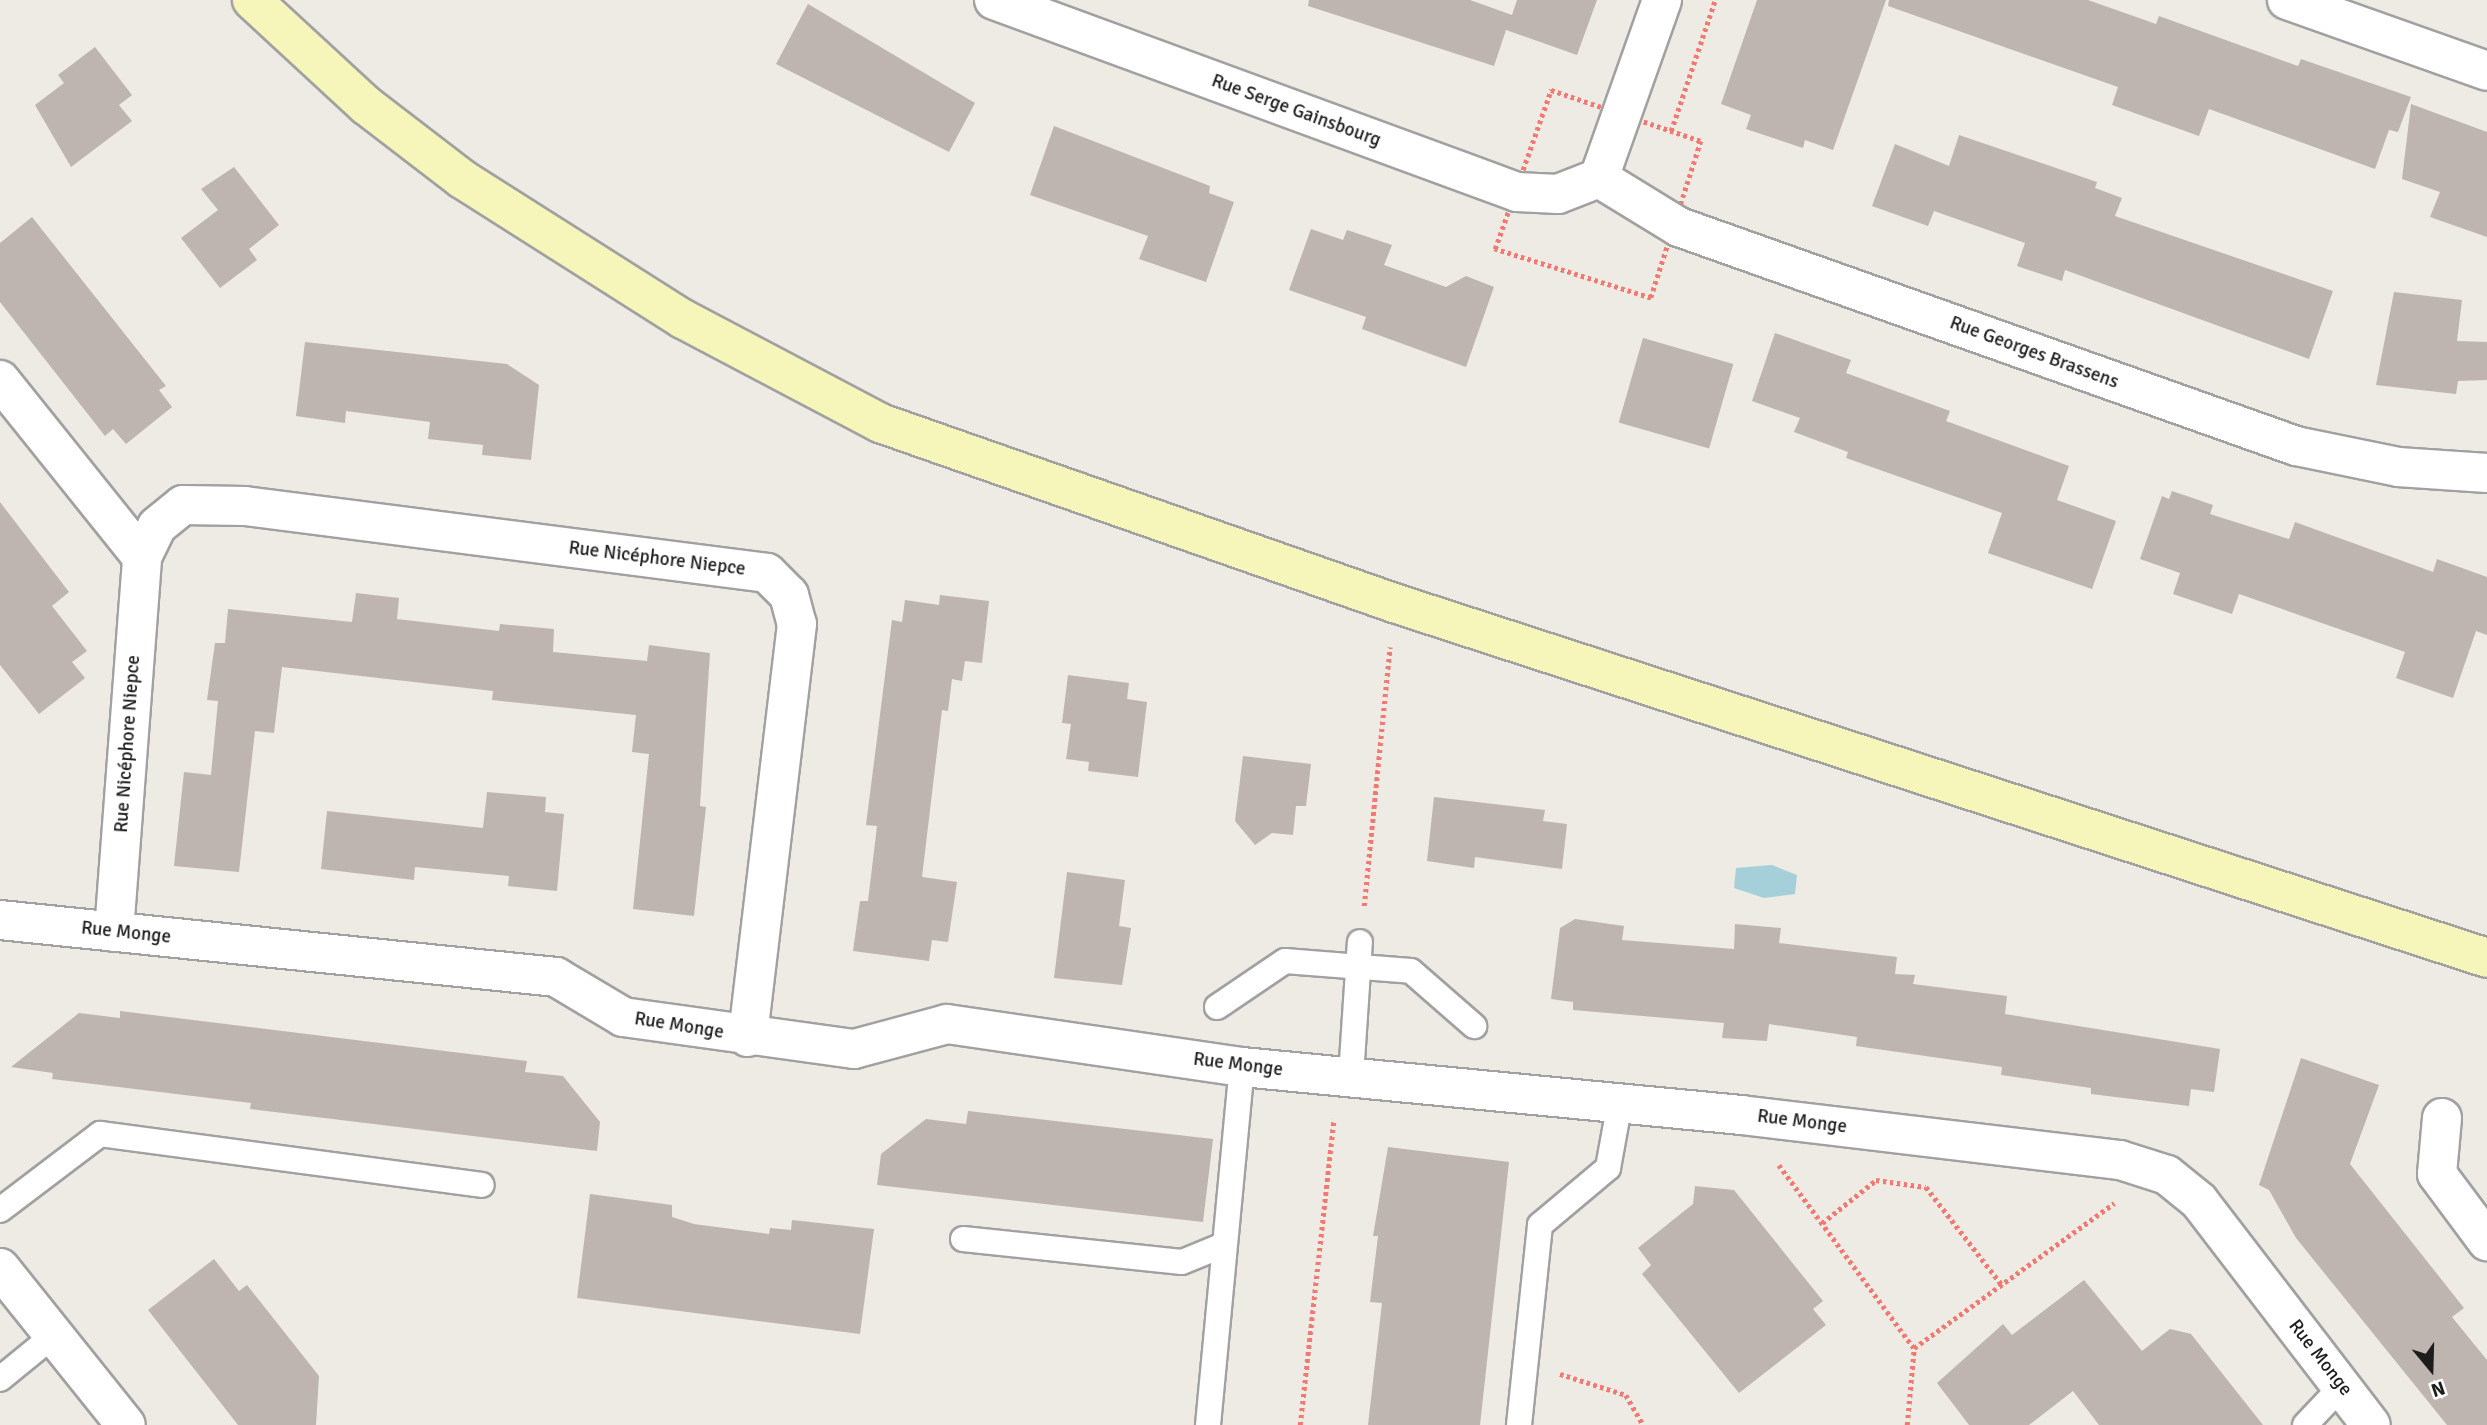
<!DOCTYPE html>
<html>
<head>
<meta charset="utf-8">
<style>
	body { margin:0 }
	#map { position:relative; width:2487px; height:1425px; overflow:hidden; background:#eeeae4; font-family:Signika,sans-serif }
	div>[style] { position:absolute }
	.water>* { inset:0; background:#a6d0d9 }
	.building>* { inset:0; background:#beb5b0; transform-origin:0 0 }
	.path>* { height:4.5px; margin-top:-2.25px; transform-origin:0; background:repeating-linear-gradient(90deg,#f27871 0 3.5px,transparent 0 7px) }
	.roads { filter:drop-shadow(2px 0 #a1a1a1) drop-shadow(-2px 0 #a1a1a1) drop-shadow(0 2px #a1a1a1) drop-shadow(0 -2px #a1a1a1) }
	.service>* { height:24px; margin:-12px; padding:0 12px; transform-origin:12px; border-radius:12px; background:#fff }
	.minor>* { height:38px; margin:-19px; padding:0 19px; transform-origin:19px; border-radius:19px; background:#fff }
	.secondary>* { height:38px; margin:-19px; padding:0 19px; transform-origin:19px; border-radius:19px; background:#f6f6ba }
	span { translate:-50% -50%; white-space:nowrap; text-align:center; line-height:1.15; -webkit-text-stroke:5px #fff; paint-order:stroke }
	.street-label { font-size:19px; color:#1d1d1d }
	.north { position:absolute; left:2396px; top:1334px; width:70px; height:70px; -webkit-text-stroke:5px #fff; paint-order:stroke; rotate:161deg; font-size:19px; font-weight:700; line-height:28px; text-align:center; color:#1d1d1d }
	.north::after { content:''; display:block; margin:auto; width:24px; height:32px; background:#1d1d1d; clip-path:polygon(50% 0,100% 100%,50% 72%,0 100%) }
</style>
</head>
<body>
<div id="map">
	<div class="water">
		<div style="clip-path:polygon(1772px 865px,1797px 875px,1795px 894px,1764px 898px,1734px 888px,1736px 868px)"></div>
	</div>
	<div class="building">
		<div style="clip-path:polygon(1309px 0,1470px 0,1512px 15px,1517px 0,1597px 0,1577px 55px,1506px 30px,1494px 66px,1308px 6px)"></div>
		<div style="clip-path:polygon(1757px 0,1886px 0,1833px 150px,1805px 140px,1803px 148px,1746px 129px,1751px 115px,1721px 104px)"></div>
		<div style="clip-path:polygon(1889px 0,2088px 0,2156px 24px,2159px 16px,2298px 66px,2301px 59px,2411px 97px,2398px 132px,2389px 130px,2375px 169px,2209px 109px,2199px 136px,2112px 105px,2118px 87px,1888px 6px)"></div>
		<div style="clip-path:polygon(808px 4px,975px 103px,949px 152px,776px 64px)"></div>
		<div style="clip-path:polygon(95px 47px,132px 95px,119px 105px,132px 121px,71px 167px,35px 105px,64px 83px,58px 75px)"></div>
		<div style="clip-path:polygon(2411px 104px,2487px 132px,2487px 237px,2430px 217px,2440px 192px,2402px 179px)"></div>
		<div style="clip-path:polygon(1054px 126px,1210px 186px,1209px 193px,1234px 202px,1206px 282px,1139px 259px,1148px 236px,1030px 195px)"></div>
		<div style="clip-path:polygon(1959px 135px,2097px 182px,2095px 188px,2122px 198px,2115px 216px,2333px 291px,2309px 359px,2065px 270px,2062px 281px,2017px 266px,2025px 243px,1934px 211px,1928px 226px,1872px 206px,1895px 144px,1949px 166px)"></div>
		<div style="clip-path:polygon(234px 167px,279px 225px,249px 249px,257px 260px,220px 288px,181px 238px,218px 210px,201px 189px)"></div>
		<div style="clip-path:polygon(32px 217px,166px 386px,159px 390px,172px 407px,126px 444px,113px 429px,105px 436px,0 302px,0 243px)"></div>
		<div style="clip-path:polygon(1311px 229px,1343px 240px,1347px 230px,1392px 245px,1384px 265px,1446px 287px,1466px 276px,1494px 287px,1466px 367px,1362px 329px,1366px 317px,1289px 290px)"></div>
		<div style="clip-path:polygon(2394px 292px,2462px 300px,2457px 341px,2487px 342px,2487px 380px,2458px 381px,2456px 394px,2376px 385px)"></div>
		<div style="clip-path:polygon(1775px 333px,1851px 360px,1846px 373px,1950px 411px,1946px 421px,2069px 466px,2057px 500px,2116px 521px,2092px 589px,1988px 553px,2002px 513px,1846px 458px,1848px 452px,1794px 432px,1800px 418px,1752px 401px)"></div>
		<div style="left:1643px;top:338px;width:94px;height:88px;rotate:16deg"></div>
		<div style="clip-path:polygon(305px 342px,507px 364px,539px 385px,531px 460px,482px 455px,483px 445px,428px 439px,430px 422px,346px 411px,345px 423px,296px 416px)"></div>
		<div style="clip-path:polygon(2172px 491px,2213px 505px,2210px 514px,2289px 539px,2295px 522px,2433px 572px,2437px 559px,2487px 577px,2487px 635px,2476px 631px,2453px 698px,2396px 678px,2405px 652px,2239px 594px,2232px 614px,2173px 594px,2180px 573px,2140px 559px,2162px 496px,2169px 499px)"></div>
		<div style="clip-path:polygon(0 502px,69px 592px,52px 606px,87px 651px,72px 662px,85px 678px,39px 714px,0 665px)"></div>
		<div style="clip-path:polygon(356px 593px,399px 598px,397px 619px,499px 631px,500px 624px,554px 629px,553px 652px,647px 661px,649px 645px,710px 653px,700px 806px,706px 807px,694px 916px,633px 909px,649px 754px,632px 752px,636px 715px,492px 700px,493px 691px,282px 667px,274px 733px,255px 731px,239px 872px,174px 866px,184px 772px,211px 775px,218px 701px,207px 700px,215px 643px,225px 643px,228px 609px,352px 622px)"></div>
		<div style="clip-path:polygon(940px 595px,989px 601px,982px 663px,965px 661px,962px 681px,952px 679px,948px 711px,942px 710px,922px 877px,957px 882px,948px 942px,932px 940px,929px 961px,853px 951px,860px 901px,868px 901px,877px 826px,866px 825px,892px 620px,902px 622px,905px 600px,939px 605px)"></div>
		<div style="clip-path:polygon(1068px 675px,1129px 683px,1127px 699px,1147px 702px,1138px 777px,1088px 771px,1089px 762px,1066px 759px,1071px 724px,1062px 723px)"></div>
		<div style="clip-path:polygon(1243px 756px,1311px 764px,1306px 806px,1296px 806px,1293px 835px,1272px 833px,1255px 845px,1235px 821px)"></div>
		<div style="clip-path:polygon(487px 792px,546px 797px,545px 812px,564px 814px,557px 891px,508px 886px,509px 876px,415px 867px,414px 880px,321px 869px,327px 811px,483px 828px)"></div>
		<div style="clip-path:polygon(1434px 797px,1545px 810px,1543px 821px,1567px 824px,1562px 869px,1475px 857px,1474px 868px,1427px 861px)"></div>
		<div style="clip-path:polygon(1067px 872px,1125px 880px,1119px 926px,1131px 928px,1122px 985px,1054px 978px)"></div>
		<div style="clip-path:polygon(1575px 919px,1624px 926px,1622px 940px,1734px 949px,1735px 924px,1781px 928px,1779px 943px,1897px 957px,1895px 974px,1915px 975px,1913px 984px,2007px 996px,2005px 1014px,2220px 1049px,2214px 1092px,2191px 1089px,2189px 1106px,2091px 1094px,2091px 1088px,2001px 1075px,2002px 1067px,1856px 1046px,1857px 1037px,1769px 1024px,1767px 1041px,1722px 1038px,1724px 1023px,1573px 1010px,1573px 1002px,1551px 999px,1560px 928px)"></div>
		<div style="clip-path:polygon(120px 1011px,527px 1061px,525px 1072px,563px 1076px,600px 1122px,597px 1151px,250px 1109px,251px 1103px,52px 1079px,53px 1073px,11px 1067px,79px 1013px,120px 1018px)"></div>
		<div style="clip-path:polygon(2301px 1058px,2379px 1085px,2350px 1164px,2464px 1308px,2452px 1317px,2487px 1360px,2487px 1425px,2447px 1425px,2296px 1238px,2269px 1190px,2259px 1185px)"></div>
		<div style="clip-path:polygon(968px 1111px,1213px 1139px,1203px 1222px,877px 1185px,881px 1154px,926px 1119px,966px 1124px)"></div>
		<div style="clip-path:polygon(1388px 1147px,1509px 1162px,1480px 1425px,1368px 1425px,1382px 1303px,1370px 1302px,1378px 1236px,1373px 1236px)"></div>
		<div style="clip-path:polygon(1695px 1186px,1734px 1190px,1823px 1301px,1813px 1309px,1826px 1325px,1739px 1393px,1642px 1274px,1651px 1265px,1638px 1248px,1693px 1204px)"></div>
		<div style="clip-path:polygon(590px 1194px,672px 1205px,672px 1217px,694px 1224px,769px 1234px,770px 1228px,791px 1230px,792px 1220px,874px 1229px,860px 1334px,577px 1298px)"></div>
		<div style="clip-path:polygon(214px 1259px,239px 1291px,247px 1285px,319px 1376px,316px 1425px,238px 1425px,148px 1310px)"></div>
		<div style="clip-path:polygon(2084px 1280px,2142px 1351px,2170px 1329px,2191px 1334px,2263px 1425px,2099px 1425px,2073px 1391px,2029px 1425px,1969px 1425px,1937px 1383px,2003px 1324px,2012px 1335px)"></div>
	</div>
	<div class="path">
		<div style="left:1551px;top:90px;width:158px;rotate:18.8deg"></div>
		<div style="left:1701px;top:141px;width:165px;rotate:107.7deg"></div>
		<div style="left:1651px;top:298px;width:164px;rotate:-162.6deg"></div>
		<div style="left:1495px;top:249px;width:169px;rotate:-70.6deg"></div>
		<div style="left:1671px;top:131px;width:138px;rotate:-71.4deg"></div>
		<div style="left:1364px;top:906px;width:260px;rotate:-84.3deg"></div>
		<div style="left:1779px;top:1165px;width:227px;rotate:53.6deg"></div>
		<div style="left:1914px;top:1348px;width:247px;rotate:-35.9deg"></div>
		<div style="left:1822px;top:1223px;width:69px;rotate:-38.5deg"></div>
		<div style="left:1876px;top:1180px;width:50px;rotate:8deg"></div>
		<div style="left:1926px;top:1187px;width:124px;rotate:52.2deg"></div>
		<div style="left:1560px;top:1374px;width:69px;rotate:17.7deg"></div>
		<div style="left:1626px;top:1395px;width:34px;rotate:60deg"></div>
		<div style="left:1300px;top:1425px;width:308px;rotate:-83.7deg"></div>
		<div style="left:1907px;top:1425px;width:77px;rotate:-84.8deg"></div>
	</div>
	<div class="roads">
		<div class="service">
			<div style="left:1217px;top:1007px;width:82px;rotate:-34.1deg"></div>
			<div style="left:1285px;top:961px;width:126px;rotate:4.5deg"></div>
			<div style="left:1411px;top:971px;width:84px;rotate:41.1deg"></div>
			<div style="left:1351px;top:1076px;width:134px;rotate:-86.2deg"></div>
			<div style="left:0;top:1210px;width:126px;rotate:-37.2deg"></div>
			<div style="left:100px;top:1134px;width:385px;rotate:7.6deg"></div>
			<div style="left:963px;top:1239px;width:220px;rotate:6deg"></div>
			<div style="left:1182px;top:1262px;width:42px;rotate:-22.3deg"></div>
			<div style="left:0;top:1379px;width:70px;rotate:-39.2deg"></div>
			<div style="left:1208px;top:1425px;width:360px;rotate:-84.6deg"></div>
			<div style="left:1519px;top:1425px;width:201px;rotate:-84deg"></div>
			<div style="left:1540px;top:1225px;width:89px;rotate:-40deg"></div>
			<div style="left:1608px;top:1168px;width:67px;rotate:-79.7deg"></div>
			<div style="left:2305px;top:1425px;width:54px;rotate:-46.5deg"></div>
		</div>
		<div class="minor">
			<div style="left:994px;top:0;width:557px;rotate:20.16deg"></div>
			<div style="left:1517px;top:192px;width:41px;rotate:2.8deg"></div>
			<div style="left:1558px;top:194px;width:44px;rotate:-21.3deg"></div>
			<div style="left:2287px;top:0;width:212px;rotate:19.5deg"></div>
			<div style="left:1599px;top:178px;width:94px;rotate:31.5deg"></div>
			<div style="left:1679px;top:227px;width:655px;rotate:19.54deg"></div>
			<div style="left:2296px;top:446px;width:104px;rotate:11.6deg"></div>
			<div style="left:2398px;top:467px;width:89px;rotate:3.9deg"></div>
			<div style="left:1599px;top:178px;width:189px;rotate:-70.5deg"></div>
			<div style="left:0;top:380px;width:227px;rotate:51.3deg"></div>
			<div style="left:0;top:920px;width:559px;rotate:5.85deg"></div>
			<div style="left:556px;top:977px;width:78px;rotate:30.8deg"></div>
			<div style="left:623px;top:1017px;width:233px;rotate:7.9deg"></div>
			<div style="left:854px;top:1049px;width:96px;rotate:-15deg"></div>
			<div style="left:947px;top:1024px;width:298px;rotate:8.3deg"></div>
			<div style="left:1242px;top:1067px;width:501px;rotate:5.49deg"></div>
			<div style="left:1741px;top:1115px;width:382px;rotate:6.8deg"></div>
			<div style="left:2120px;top:1160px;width:49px;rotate:17.7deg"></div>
			<div style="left:2167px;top:1175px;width:41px;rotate:39.1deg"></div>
			<div style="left:2199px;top:1201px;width:282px;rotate:52.5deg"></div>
			<div style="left:114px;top:932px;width:376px;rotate:-85.7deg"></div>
			<div style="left:142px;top:557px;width:34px;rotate:-64deg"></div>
			<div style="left:157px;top:526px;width:33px;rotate:-39deg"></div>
			<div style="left:183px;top:505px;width:62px;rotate:0.9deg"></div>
			<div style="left:245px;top:506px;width:526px;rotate:7.31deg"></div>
			<div style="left:767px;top:573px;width:31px;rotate:45deg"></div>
			<div style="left:789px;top:595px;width:30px;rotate:75deg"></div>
			<div style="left:797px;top:624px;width:416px;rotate:96.8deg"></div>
			<div style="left:2442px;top:1118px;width:56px;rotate:95.1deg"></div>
			<div style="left:2437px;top:1174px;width:84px;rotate:53.3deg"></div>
			<div style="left:0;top:1268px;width:201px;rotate:51.3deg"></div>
		</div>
		<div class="secondary">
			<div style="left:252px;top:0;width:156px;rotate:42.7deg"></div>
			<div style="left:367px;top:106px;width:120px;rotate:37.5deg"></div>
			<div style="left:462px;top:179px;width:262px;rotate:32.4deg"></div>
			<div style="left:683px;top:319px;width:223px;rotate:27.8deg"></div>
			<div style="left:880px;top:423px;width:545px;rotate:19.3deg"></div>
			<div style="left:1394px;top:603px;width:1149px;rotate:17.99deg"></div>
		</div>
	</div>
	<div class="street-label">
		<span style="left:1296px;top:111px;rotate:20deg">Rue Serge Gainsbourg</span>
		<span style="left:2034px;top:353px;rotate:20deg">Rue Georges Brassens</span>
		<span style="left:657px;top:559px;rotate:7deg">Rue Nicéphore Niepce</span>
		<span style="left:128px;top:744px;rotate:-86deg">Rue Nicéphore Niepce</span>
		<span style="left:126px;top:933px;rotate:6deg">Rue Monge</span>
		<span style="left:679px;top:1026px;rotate:9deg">Rue Monge</span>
		<span style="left:1238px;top:1065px;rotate:7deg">Rue Monge</span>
		<span style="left:1802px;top:1122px;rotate:7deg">Rue Monge</span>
		<span style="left:2320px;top:1358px;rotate:52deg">Rue Monge</span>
	</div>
	<div class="north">N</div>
</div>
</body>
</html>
